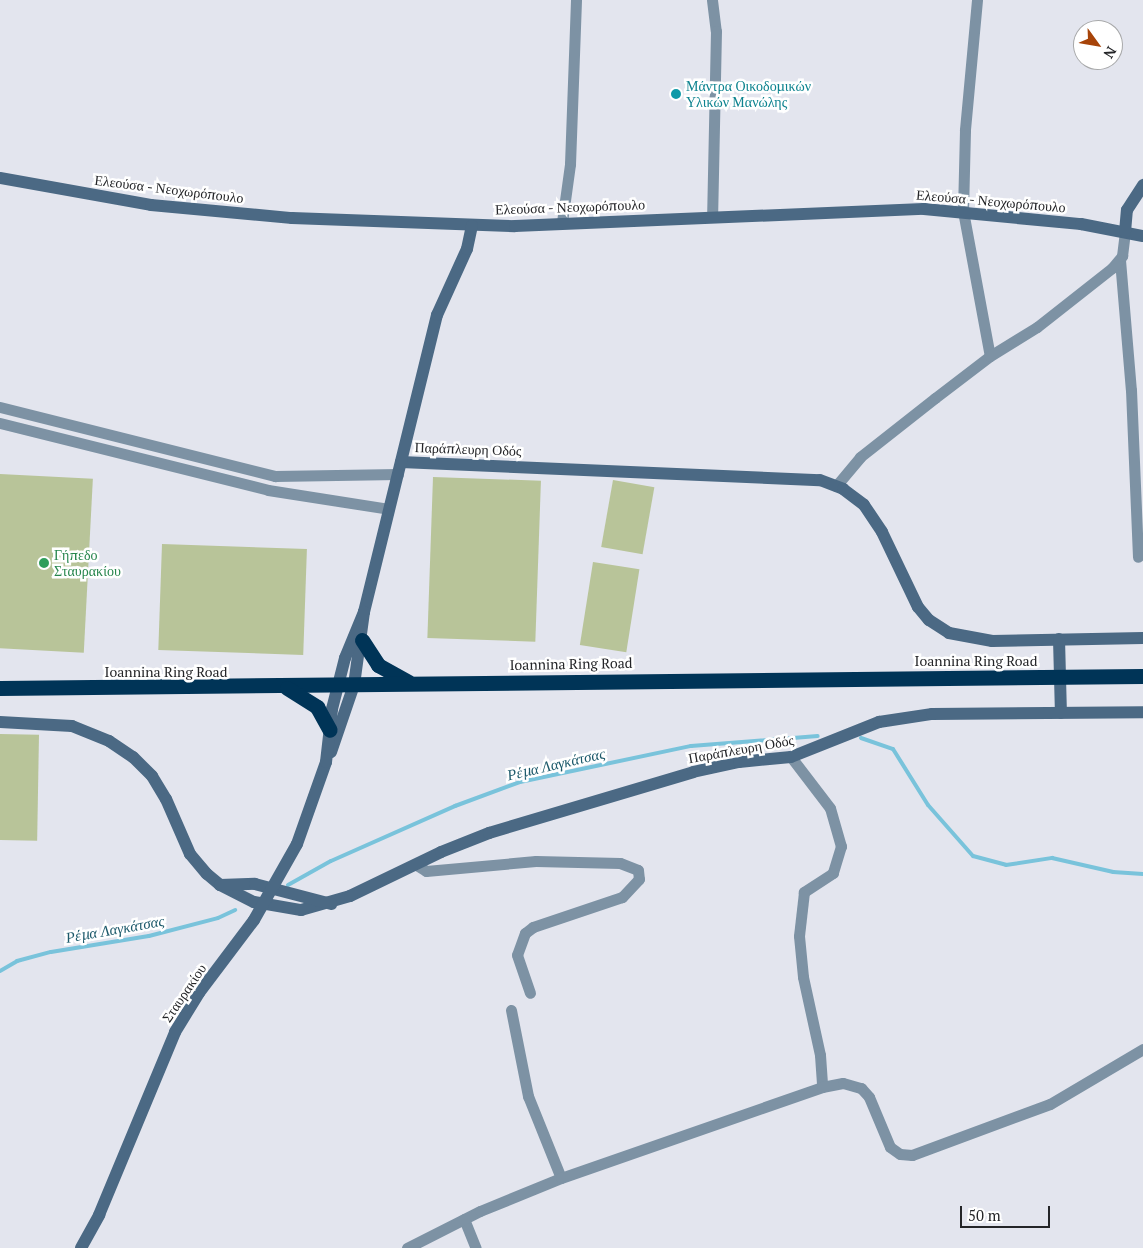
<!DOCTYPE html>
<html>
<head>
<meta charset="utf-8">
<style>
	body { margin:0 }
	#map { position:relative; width:1143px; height:1248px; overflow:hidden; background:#e3e5ee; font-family:"PT Serif",serif }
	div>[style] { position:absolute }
	.green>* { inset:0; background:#b8c499; transform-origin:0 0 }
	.stream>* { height:4px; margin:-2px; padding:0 2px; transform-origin:2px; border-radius:2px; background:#79c3db }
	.street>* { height:11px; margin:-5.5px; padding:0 5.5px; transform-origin:5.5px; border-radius:5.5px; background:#7d92a4 }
	.secondary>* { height:12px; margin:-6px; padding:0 6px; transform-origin:6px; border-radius:6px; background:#4b6984 }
	.highway>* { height:15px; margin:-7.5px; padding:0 7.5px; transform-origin:7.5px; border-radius:7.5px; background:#003457 }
	.dots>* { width:14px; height:14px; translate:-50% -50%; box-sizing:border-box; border:2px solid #fff; border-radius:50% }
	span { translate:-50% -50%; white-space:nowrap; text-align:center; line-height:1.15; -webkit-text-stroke:5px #fff; paint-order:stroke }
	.culture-label { font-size:14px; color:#0d838f }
	.left { translate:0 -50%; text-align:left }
	.street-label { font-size:14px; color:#242528 }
	.leisure-label { font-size:14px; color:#27864d }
	.water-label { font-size:15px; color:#1c596a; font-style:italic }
	.north { position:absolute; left:1073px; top:20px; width:50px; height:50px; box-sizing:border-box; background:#fff; border:1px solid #a7a8a9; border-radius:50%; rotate:122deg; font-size:14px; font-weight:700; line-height:20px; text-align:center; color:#242528 }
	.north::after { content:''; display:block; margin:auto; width:18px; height:22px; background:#a74409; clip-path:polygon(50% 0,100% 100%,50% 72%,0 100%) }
	.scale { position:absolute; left:960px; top:1206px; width:90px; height:22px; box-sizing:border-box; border:2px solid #242528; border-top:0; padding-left:6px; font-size:15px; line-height:18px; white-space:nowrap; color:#242528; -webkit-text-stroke:4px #fff; paint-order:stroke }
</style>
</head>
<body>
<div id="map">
	<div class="green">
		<div style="left:0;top:474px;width:93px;height:174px;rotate:3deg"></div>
		<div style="left:433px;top:477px;width:108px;height:161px;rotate:2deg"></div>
		<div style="left:613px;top:480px;width:42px;height:68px;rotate:10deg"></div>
		<div style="left:162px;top:544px;width:145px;height:106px;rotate:2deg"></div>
		<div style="left:593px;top:562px;width:47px;height:84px;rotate:9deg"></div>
		<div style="left:0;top:734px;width:39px;height:106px;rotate:1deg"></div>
	</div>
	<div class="stream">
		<div style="left:861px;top:738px;width:34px;rotate:19deg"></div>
		<div style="left:893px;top:749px;width:66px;rotate:58deg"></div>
		<div style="left:928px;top:805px;width:68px;rotate:48.6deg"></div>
		<div style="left:973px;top:856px;width:34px;rotate:15deg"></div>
		<div style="left:1006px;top:865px;width:47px;rotate:-8.7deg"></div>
		<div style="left:1052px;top:858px;width:63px;rotate:12.9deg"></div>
		<div style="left:1113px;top:872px;width:30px;rotate:4deg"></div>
		<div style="left:288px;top:885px;width:49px;rotate:-29.2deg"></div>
		<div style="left:331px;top:861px;width:136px;rotate:-23.9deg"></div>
		<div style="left:455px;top:806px;width:69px;rotate:-20.3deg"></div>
		<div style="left:520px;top:782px;width:175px;rotate:-11.9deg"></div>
		<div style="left:691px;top:746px;width:127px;rotate:-4.5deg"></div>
		<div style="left:0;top:971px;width:20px;rotate:-30deg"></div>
		<div style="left:17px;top:961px;width:35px;rotate:-15deg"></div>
		<div style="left:51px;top:952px;width:99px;rotate:-9.3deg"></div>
		<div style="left:149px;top:936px;width:71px;rotate:-14.6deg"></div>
		<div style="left:218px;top:918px;width:19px;rotate:-25deg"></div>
	</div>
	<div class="street">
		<div style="left:712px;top:0;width:31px;rotate:83deg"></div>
		<div style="left:716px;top:31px;width:186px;rotate:91.2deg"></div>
		<div style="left:977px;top:0;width:131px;rotate:95.3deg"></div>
		<div style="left:965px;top:130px;width:81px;rotate:91.4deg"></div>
		<div style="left:963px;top:211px;width:147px;rotate:79.5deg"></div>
		<div style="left:562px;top:222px;width:59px;rotate:-82.1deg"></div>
		<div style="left:570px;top:164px;width:164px;rotate:-87.9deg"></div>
		<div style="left:1120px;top:260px;width:130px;rotate:85.2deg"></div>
		<div style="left:1131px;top:390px;width:167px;rotate:87.6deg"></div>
		<div style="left:0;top:407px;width:284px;rotate:14.1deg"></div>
		<div style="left:275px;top:476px;width:123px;rotate:-0.9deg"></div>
		<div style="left:0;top:423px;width:276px;rotate:14deg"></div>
		<div style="left:268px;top:490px;width:122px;rotate:8.9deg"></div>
		<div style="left:836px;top:486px;width:38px;rotate:-50deg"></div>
		<div style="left:860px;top:457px;width:95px;rotate:-38.2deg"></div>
		<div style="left:935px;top:398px;width:69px;rotate:-37.4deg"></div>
		<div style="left:990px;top:356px;width:55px;rotate:-31.7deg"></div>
		<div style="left:1037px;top:327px;width:95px;rotate:-38.2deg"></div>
		<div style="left:1112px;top:268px;width:16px;rotate:-50deg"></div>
		<div style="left:1122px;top:256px;width:24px;rotate:-83deg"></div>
		<div style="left:791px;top:757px;width:64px;rotate:52.6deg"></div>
		<div style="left:830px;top:808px;width:40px;rotate:74deg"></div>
		<div style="left:841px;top:846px;width:28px;rotate:107deg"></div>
		<div style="left:833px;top:873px;width:35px;rotate:147deg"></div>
		<div style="left:804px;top:892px;width:44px;rotate:96.5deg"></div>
		<div style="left:799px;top:936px;width:41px;rotate:84.4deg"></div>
		<div style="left:803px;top:977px;width:80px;rotate:77.7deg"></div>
		<div style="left:820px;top:1055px;width:32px;rotate:86deg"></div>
		<div style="left:415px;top:864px;width:13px;rotate:32deg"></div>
		<div style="left:426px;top:871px;width:110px;rotate:-5.2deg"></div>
		<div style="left:536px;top:861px;width:84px;rotate:1.4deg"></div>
		<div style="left:620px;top:863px;width:19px;rotate:21deg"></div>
		<div style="left:638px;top:870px;width:9px;rotate:84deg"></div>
		<div style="left:639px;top:879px;width:25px;rotate:133deg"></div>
		<div style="left:622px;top:897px;width:94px;rotate:161.4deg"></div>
		<div style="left:533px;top:927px;width:10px;rotate:143deg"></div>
		<div style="left:525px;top:933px;width:23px;rotate:110deg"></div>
		<div style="left:517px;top:955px;width:40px;rotate:71.1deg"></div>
		<div style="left:511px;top:1010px;width:88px;rotate:78.8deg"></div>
		<div style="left:528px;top:1096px;width:88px;rotate:68.1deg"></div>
		<div style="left:464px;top:1219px;width:31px;rotate:68deg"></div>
		<div style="left:407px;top:1248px;width:82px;rotate:-26.9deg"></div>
		<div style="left:480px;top:1211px;width:87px;rotate:-22.2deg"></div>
		<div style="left:561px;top:1178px;width:276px;rotate:-19.2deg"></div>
		<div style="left:822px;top:1087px;width:21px;rotate:-11deg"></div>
		<div style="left:843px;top:1083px;width:19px;rotate:16deg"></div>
		<div style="left:861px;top:1088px;width:12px;rotate:48deg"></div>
		<div style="left:869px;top:1097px;width:54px;rotate:67.2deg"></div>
		<div style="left:890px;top:1147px;width:12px;rotate:35deg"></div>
		<div style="left:900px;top:1154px;width:12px;rotate:5deg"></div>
		<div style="left:912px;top:1155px;width:147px;rotate:-20.3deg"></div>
		<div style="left:1050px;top:1104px;width:108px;rotate:-30.6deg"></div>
	</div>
	<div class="secondary">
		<div style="left:0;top:178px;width:153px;rotate:10.1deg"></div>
		<div style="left:151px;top:205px;width:142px;rotate:5.3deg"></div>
		<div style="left:292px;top:218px;width:223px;rotate:2.1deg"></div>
		<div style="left:515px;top:226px;width:409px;rotate:-2.4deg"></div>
		<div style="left:924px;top:209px;width:158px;rotate:5.5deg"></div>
		<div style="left:1081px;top:224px;width:63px;rotate:11deg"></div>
		<div style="left:1125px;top:232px;width:22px;rotate:-85deg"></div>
		<div style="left:1127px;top:210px;width:30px;rotate:-57deg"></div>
		<div style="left:401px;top:462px;width:419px;rotate:2.5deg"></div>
		<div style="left:820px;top:480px;width:25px;rotate:21deg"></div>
		<div style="left:843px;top:489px;width:26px;rotate:37deg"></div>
		<div style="left:864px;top:505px;width:32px;rotate:56deg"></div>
		<div style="left:882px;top:532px;width:83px;rotate:64.4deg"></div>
		<div style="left:918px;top:607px;width:17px;rotate:50deg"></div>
		<div style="left:929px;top:620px;width:24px;rotate:33deg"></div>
		<div style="left:949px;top:633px;width:44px;rotate:10.5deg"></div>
		<div style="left:992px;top:641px;width:151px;rotate:-1.1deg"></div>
		<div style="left:1059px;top:639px;width:74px;rotate:88.5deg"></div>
		<div style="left:0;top:722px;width:72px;rotate:3.2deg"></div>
		<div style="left:72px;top:726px;width:40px;rotate:22deg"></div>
		<div style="left:109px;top:741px;width:29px;rotate:34deg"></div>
		<div style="left:133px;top:757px;width:27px;rotate:45deg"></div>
		<div style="left:152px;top:776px;width:27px;rotate:59deg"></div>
		<div style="left:166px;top:799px;width:60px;rotate:66.4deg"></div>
		<div style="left:190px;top:854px;width:26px;rotate:50deg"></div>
		<div style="left:207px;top:874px;width:17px;rotate:40deg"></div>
		<div style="left:220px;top:885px;width:38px;rotate:27deg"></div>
		<div style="left:254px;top:902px;width:48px;rotate:9.7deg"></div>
		<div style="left:301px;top:910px;width:51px;rotate:-15.9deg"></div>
		<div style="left:350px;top:896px;width:101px;rotate:-25.8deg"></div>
		<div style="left:441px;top:852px;width:52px;rotate:-21.6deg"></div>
		<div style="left:489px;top:833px;width:213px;rotate:-16.6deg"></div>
		<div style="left:693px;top:772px;width:47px;rotate:-12.3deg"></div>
		<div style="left:739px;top:762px;width:52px;rotate:-5.5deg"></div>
		<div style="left:791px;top:757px;width:95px;rotate:-21.7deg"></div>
		<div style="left:879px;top:722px;width:54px;rotate:-8.6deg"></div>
		<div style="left:932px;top:714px;width:211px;rotate:-0.5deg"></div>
		<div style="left:331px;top:752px;width:71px;rotate:-71.1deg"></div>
		<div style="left:354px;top:685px;width:74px;rotate:-82.2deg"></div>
		<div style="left:364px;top:612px;width:306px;rotate:-76.2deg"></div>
		<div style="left:437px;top:315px;width:72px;rotate:-65.6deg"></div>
		<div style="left:467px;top:249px;width:24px;rotate:-78deg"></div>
		<div style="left:220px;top:885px;width:35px;rotate:-2deg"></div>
		<div style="left:255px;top:884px;width:79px;rotate:14.7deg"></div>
		<div style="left:81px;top:1248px;width:38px;rotate:-61deg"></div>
		<div style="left:99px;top:1215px;width:198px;rotate:-67.4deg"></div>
		<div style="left:175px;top:1032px;width:46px;rotate:-58.4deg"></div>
		<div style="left:199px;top:993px;width:91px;rotate:-53deg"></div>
		<div style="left:254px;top:920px;width:87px;rotate:-60.5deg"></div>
		<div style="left:297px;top:844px;width:87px;rotate:-70.5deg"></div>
		<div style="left:326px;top:762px;width:53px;rotate:-83.5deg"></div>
		<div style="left:332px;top:709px;width:53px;rotate:-75.7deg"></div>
		<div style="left:345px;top:658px;width:50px;rotate:-67.6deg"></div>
	</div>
	<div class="highway">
		<div style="left:362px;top:640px;width:30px;rotate:57deg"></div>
		<div style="left:378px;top:665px;width:35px;rotate:29deg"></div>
		<div style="left:0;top:688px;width:1143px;rotate:-0.6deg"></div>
		<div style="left:287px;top:688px;width:36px;rotate:32deg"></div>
		<div style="left:317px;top:707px;width:26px;rotate:61deg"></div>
	</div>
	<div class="dots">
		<div style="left:676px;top:94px;background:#0f9aa8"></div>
		<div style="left:44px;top:563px;background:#2e9e5b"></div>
	</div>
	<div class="culture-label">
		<span class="left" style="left:686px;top:94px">Μάντρα Οικοδομικών<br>Υλικών Μανώλης</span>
	</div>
	<div class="street-label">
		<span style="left:169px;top:189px;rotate:7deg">Ελεούσα - Νεοχωρόπουλο</span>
		<span style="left:991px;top:201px;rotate:5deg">Ελεούσα - Νεοχωρόπουλο</span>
		<span style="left:570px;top:207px;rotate:-2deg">Ελεούσα - Νεοχωρόπουλο</span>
		<span style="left:468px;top:449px;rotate:2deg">Παράπλευρη Οδός</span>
		<span style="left:976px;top:661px">Ioannina Ring Road</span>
		<span style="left:571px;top:664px;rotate:-1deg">Ioannina Ring Road</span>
		<span style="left:166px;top:672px">Ioannina Ring Road</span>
		<span style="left:741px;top:749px;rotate:-10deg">Παράπλευρη Οδός</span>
		<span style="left:184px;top:993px;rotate:-56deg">Σταυρακίου</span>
	</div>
	<div class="leisure-label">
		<span class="left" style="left:54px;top:563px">Γήπεδο<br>Σταυρακίου</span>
	</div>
	<div class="water-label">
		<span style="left:556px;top:764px;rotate:-13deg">Ρέμα Λαγκάτσας</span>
		<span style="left:115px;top:929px;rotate:-10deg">Ρέμα Λαγκάτσας</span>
	</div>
	<div class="north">N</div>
	<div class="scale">50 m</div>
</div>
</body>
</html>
